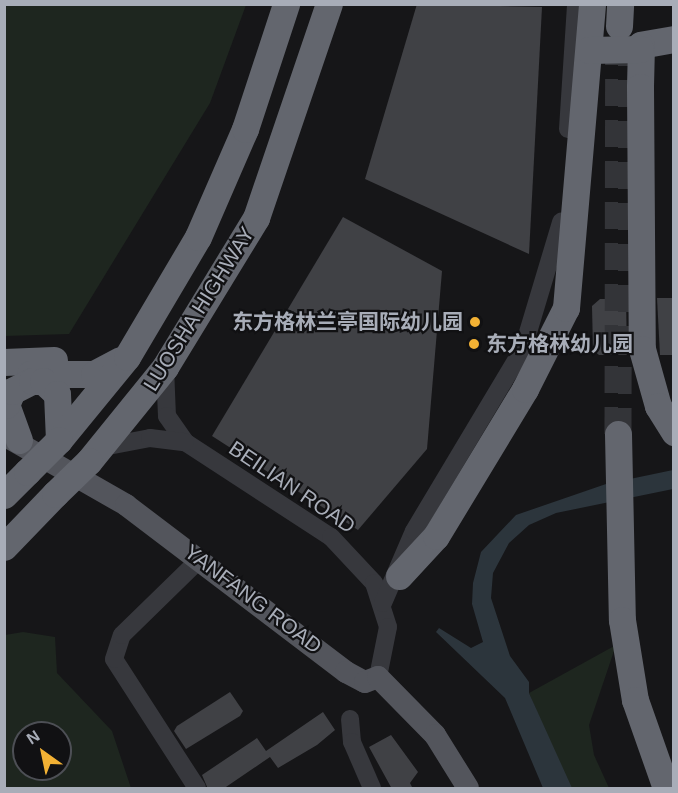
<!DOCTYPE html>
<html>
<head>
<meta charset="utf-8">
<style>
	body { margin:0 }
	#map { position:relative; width:678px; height:793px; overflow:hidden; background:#161618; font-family:Helvetica,"Noto Sans SC",sans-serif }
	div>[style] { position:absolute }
	.green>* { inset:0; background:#1e261f }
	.water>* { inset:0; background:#2c353c }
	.building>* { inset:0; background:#404145 }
	.highway-tunnel>* { height:27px; margin-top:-13.5px; transform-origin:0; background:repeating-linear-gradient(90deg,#333438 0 27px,transparent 0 41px) }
	.minor>* { height:18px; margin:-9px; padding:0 9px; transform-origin:9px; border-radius:9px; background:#37383d }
	.major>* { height:22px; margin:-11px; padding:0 11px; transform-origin:11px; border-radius:11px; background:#53555c }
	.highway>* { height:27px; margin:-13.5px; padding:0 13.5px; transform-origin:13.5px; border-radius:13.5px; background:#63666e }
	.highway-bridge>* { height:27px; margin:-13.5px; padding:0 13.5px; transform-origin:13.5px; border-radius:13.5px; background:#63666e }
	.dots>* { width:16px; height:16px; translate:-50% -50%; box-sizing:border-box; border:3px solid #111113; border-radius:50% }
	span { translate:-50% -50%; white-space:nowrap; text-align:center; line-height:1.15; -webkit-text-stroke:4.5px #111113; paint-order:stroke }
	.street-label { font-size:21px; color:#a8adb8 }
	.poi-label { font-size:21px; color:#a8adb8; font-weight:700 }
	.right { translate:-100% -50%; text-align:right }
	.left { translate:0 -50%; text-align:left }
	.frame { position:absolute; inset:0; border:6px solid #a8adb8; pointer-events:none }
	.north { position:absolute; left:12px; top:721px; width:60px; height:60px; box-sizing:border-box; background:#111113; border:2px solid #4d4f55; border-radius:50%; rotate:327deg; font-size:16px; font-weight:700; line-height:24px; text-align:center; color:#a8adb8 }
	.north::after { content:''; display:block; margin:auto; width:21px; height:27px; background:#f2b134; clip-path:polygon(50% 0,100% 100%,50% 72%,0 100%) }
</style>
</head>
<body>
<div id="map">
	<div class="green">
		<div style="clip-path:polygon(4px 5px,246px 5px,210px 103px,69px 334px,5px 336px)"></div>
		<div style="clip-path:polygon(evenodd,23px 632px,55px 637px,57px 673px,112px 731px,131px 788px,5px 788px,5px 635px,23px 632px,24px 733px,60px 733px,60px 769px,24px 769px,24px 733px)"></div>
		<div style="clip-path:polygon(616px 645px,589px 725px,594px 755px,609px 788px,569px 788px,529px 693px)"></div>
	</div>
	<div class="water">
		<div style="clip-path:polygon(673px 470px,673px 489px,556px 513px,529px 525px,509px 543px,493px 573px,491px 598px,510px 656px,529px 682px,529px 693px,572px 788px,543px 788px,505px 698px,436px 632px,439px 628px,471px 648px,483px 642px,472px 604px,473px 583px,481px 552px,516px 515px,606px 484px)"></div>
	</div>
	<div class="building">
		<div style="clip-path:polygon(417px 4px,542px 7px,529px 254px,365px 179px)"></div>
		<div style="clip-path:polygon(343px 217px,442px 271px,427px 449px,358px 530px,212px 436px)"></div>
		<div style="clip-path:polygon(657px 298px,674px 298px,674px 355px,660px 355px)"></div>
		<div style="clip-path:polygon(600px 299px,626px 299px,627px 355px,599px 355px,593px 350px,592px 306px)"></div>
		<div style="clip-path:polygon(230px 692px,243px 711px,240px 716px,186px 749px,174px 731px,177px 726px)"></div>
		<div style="clip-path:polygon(323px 712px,335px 730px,317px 745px,278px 768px,270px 757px,223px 789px,208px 789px,202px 775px,257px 738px,266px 751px)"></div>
		<div style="clip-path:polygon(391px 735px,418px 772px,410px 783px,413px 789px,392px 789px,369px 747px)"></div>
	</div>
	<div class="highway-tunnel">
		<div style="left:618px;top:434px;width:407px;rotate:-89.9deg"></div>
	</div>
	<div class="minor">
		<div style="left:568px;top:129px;width:125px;rotate:-86.3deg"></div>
		<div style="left:165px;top:367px;width:49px;rotate:87.7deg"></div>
		<div style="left:167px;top:416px;width:32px;rotate:55deg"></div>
		<div style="left:185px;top:442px;width:174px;rotate:33.1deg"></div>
		<div style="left:331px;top:537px;width:63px;rotate:46.9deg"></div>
		<div style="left:374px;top:583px;width:46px;rotate:72.3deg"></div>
		<div style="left:388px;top:627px;width:51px;rotate:101.3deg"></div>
		<div style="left:103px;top:447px;width:48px;rotate:-10.8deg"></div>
		<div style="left:150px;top:438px;width:35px;rotate:7deg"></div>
		<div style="left:383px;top:603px;width:78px;rotate:-66.7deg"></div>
		<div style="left:414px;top:531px;width:212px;rotate:-59.1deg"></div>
		<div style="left:523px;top:349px;width:133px;rotate:-73.3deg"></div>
		<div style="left:350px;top:719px;width:23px;rotate:85deg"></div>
		<div style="left:352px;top:742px;width:50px;rotate:66.5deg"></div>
		<div style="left:197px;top:788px;width:153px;rotate:-122.8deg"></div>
		<div style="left:114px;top:659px;width:25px;rotate:-72deg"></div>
		<div style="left:122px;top:635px;width:109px;rotate:-44.3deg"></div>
	</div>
	<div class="major">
		<div style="left:4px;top:435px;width:141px;rotate:29.8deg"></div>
		<div style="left:126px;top:505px;width:276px;rotate:37.2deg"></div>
		<div style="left:346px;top:672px;width:21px;rotate:28deg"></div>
		<div style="left:365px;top:682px;width:14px;rotate:-21deg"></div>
		<div style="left:378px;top:677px;width:81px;rotate:45.5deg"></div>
		<div style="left:435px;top:735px;width:62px;rotate:58.1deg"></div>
	</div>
	<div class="highway">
		<div style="left:619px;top:26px;width:22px;rotate:-87deg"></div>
		<div style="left:674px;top:39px;width:34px;rotate:170deg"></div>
		<div style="left:641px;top:45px;width:42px;rotate:91.4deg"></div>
		<div style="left:640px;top:87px;width:262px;rotate:89.6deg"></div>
		<div style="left:642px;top:349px;width:59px;rotate:74.3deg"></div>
		<div style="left:658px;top:406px;width:31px;rotate:58deg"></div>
		<div style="left:4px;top:362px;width:50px;rotate:-2.3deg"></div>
		<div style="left:30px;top:374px;width:64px"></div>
		<div style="left:94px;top:374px;width:30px;rotate:-28deg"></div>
		<div style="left:618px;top:434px;width:186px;rotate:88.8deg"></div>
		<div style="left:622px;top:620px;width:81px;rotate:80.8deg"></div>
		<div style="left:635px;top:700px;width:93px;rotate:70.6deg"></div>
		<div style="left:19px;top:440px;width:37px;rotate:-110deg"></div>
		<div style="left:6px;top:405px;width:15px;rotate:-67deg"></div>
		<div style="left:12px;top:391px;width:22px;rotate:-27deg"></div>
		<div style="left:32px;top:381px;width:11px"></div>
		<div style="left:43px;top:381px;width:19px;rotate:43deg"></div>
		<div style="left:57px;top:394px;width:46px;rotate:87.5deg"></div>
		<div style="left:59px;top:440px;width:107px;rotate:-50.7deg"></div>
		<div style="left:127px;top:357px;width:139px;rotate:-59.4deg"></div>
		<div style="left:198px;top:237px;width:118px;rotate:-66.5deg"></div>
		<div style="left:245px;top:129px;width:132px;rotate:-71.8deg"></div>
		<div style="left:89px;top:461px;width:121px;rotate:-51deg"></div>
		<div style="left:165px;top:367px;width:175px;rotate:-58.6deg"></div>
		<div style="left:256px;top:218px;width:226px;rotate:-71.2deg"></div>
		<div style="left:4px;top:495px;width:33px;rotate:-45deg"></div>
		<div style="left:4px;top:547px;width:74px;rotate:-46.1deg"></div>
		<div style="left:399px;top:576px;width:54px;rotate:-47.2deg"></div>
		<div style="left:436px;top:536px;width:172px;rotate:-58.8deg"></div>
		<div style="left:525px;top:389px;width:91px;rotate:-63.2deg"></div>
		<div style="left:566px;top:308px;width:305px;rotate:-85.1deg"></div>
	</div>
	<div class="highway-bridge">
		<div style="left:589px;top:50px;width:51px;rotate:-1.1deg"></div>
		<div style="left:27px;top:472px;width:45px;rotate:-45deg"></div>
		<div style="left:55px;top:494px;width:47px;rotate:-44.1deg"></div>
	</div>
	<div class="dots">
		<div style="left:475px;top:322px;background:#f2b134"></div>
		<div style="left:474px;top:344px;background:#f2b134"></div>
	</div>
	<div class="street-label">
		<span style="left:199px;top:309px;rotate:-58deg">LUOSHA HIGHWAY</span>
		<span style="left:292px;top:487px;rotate:34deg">BEILIAN ROAD</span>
		<span style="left:253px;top:599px;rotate:37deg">YANFANG ROAD</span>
	</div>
	<div class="poi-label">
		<span class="right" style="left:463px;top:322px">东方格林兰亭国际幼儿园</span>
		<span class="left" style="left:486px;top:344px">东方格林幼儿园</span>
	</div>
	<div class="frame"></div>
	<div class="north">N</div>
</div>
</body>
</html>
